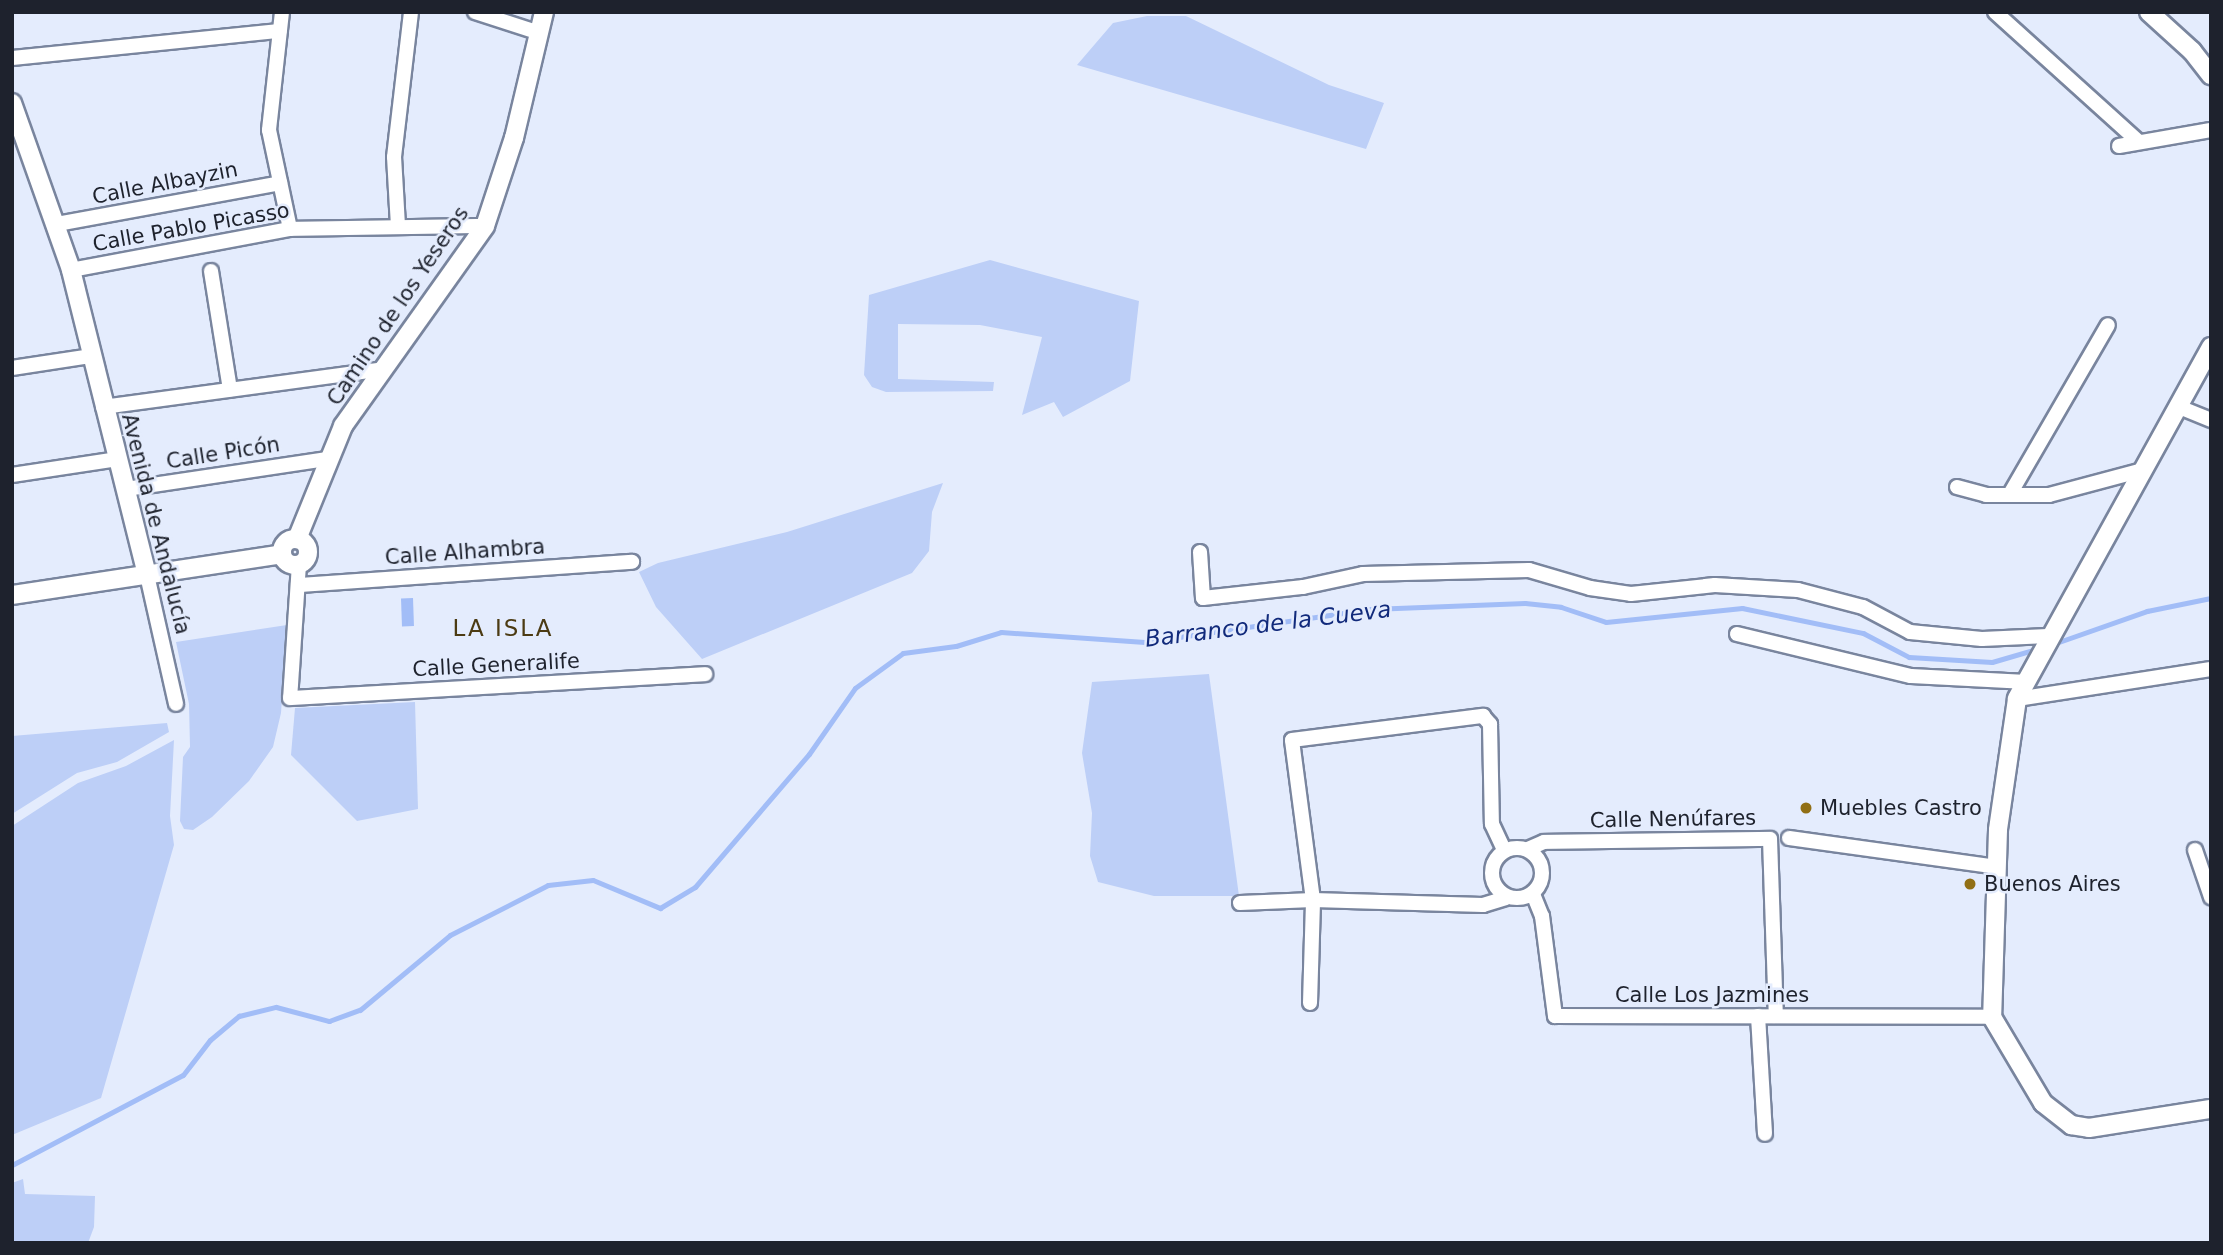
<!DOCTYPE html>
<html>
<head>
<meta charset="utf-8">
<style>
	body { margin:0 }
	#map { position:relative; width:2223px; height:1255px; overflow:hidden; background:#e4ecfd; font-family:"DejaVu Sans",sans-serif }
	div>[style] { position:absolute }
	.green>* { inset:0; background:#bdcff7 }
	.water>* { inset:0; background:#a2bdf7; transform-origin:0 0 }
	.stream>* { height:5px; margin:-2.5px; padding:0 2.5px; transform-origin:2.5px; border-radius:2.5px; background:#a2bdf7 }
	.roads { filter:drop-shadow(2px 0 #79859e) drop-shadow(-2px 0 #79859e) drop-shadow(0 2px #79859e) drop-shadow(0 -2px #79859e) }
	.minor>* { height:14px; margin:-7px; padding:0 7px; transform-origin:7px; border-radius:7px; background:#fff }
	.minor>.ring { margin:-7px; padding:0; box-sizing:content-box; background:none; border:14px solid #fff; border-radius:50% }
	.tertiary>* { height:18px; margin:-9px; padding:0 9px; transform-origin:9px; border-radius:9px; background:#fff }
	.tertiary>.ring { margin:-9px; padding:0; box-sizing:content-box; background:none; border:18px solid #fff; border-radius:50% }
	.dots>* { width:19px; height:19px; translate:-50% -50%; box-sizing:border-box; border:4px solid #e4ecfd; border-radius:50% }
	span { translate:-50% -50%; white-space:nowrap; text-align:center; line-height:1.15; -webkit-text-stroke:5px #e4ecfd; paint-order:stroke }
	.street-label { font-size:21px; color:#1e222d }
	.poi-label { font-size:21px; color:#1e222d }
	.left { translate:0 -50%; text-align:left }
	.water-label { font-size:23px; color:#112a7b; font-style:italic }
	.neighbourhood-label { font-size:23px; color:#4c3b13; letter-spacing:2px }
	.frame { position:absolute; inset:0; border:14px solid #1e222d; pointer-events:none }
</style>
</head>
<body>
<div id="map">
	<div class="green">
		<div style="clip-path:polygon(1147px 16px,1186px 16px,1329px 85px,1384px 103px,1366px 149px,1077px 65px,1113px 23px)"></div>
		<div style="clip-path:polygon(990px 260px,1139px 301px,1130px 381px,1063px 417px,1054px 402px,1022px 415px,1042px 337px,980px 325px,898px 324px,898px 379px,994px 382px,993px 391px,886px 392px,872px 387px,864px 375px,869px 295px)"></div>
		<div style="clip-path:polygon(943px 483px,932px 512px,929px 551px,912px 573px,702px 659px,656px 607px,639px 572px,658px 563px,787px 532px)"></div>
		<div style="clip-path:polygon(287px 625px,281px 713px,273px 747px,249px 781px,212px 817px,193px 830px,184px 829px,180px 821px,183px 757px,190px 747px,189px 704px,176px 642px)"></div>
		<div style="clip-path:polygon(1209px 674px,1239px 896px,1154px 896px,1098px 882px,1090px 856px,1092px 813px,1082px 753px,1092px 682px)"></div>
		<div style="clip-path:polygon(415px 702px,418px 809px,357px 821px,291px 755px,295px 708px)"></div>
		<div style="clip-path:polygon(167px 723px,169px 732px,117px 762px,77px 773px,12px 814px,12px 736px)"></div>
		<div style="clip-path:polygon(174px 740px,170px 816px,174px 845px,101px 1098px,12px 1135px,12px 826px,78px 783px,126px 766px)"></div>
		<div style="clip-path:polygon(23px 1179px,25px 1194px,95px 1196px,94px 1227px,88px 1243px,12px 1243px,12px 1183px)"></div>
	</div>
	<div class="water">
		<div style="left:413px;top:598px;width:28px;height:12px;rotate:88deg"></div>
	</div>
	<div class="stream">
		<div style="left:2053px;top:644px;width:100px;rotate:-19.3deg"></div>
		<div style="left:2147px;top:611px;width:65px;rotate:-11.5deg"></div>
		<div style="left:12px;top:1165px;width:193px;rotate:-27.8deg"></div>
		<div style="left:183px;top:1075px;width:44px;rotate:-52.4deg"></div>
		<div style="left:210px;top:1040px;width:38px;rotate:-40deg"></div>
		<div style="left:239px;top:1016px;width:38px;rotate:-14deg"></div>
		<div style="left:276px;top:1007px;width:55px;rotate:14.8deg"></div>
		<div style="left:329px;top:1021px;width:33px;rotate:-20deg"></div>
		<div style="left:360px;top:1010px;width:117px;rotate:-39.8deg"></div>
		<div style="left:450px;top:935px;width:110px;rotate:-27deg"></div>
		<div style="left:548px;top:885px;width:45px;rotate:-6.3deg"></div>
		<div style="left:593px;top:880px;width:73px;rotate:22.7deg"></div>
		<div style="left:660px;top:908px;width:41px;rotate:-31deg"></div>
		<div style="left:695px;top:887px;width:175px;rotate:-49.4deg"></div>
		<div style="left:809px;top:754px;width:80px;rotate:-55.1deg"></div>
		<div style="left:855px;top:688px;width:59px;rotate:-36.1deg"></div>
		<div style="left:903px;top:653px;width:53px;rotate:-7.5deg"></div>
		<div style="left:956px;top:646px;width:47px;rotate:-17.3deg"></div>
		<div style="left:1001px;top:632px;width:144px;rotate:4deg"></div>
		<div style="left:1145px;top:642px;width:228px;rotate:-8.3deg"></div>
		<div style="left:1371px;top:609px;width:154px;rotate:-2.2deg"></div>
		<div style="left:1525px;top:603px;width:36px;rotate:6deg"></div>
		<div style="left:1561px;top:607px;width:47px;rotate:18.4deg"></div>
		<div style="left:1606px;top:622px;width:137px;rotate:-5.9deg"></div>
		<div style="left:1742px;top:608px;width:124px;rotate:11.7deg"></div>
		<div style="left:1863px;top:633px;width:52px;rotate:27.6deg"></div>
		<div style="left:1909px;top:657px;width:83px;rotate:3.4deg"></div>
		<div style="left:1992px;top:662px;width:50px;rotate:-16.3deg"></div>
	</div>
	<div class="roads">
		<div class="minor">
			<div style="left:282px;top:12px;width:119px;rotate:96.3deg"></div>
			<div style="left:269px;top:130px;width:101px;rotate:78deg"></div>
			<div style="left:475px;top:12px;width:68px;rotate:17.9deg"></div>
			<div style="left:1995px;top:12px;width:194px;rotate:42.1deg"></div>
			<div style="left:12px;top:58px;width:269px;rotate:-5.8deg"></div>
			<div style="left:2119px;top:146px;width:93px;rotate:-9.9deg"></div>
			<div style="left:57px;top:224px;width:227px;rotate:-10.4deg"></div>
			<div style="left:398px;top:226px;width:69px;rotate:-93.3deg"></div>
			<div style="left:394px;top:157px;width:146px;rotate:-83.3deg"></div>
			<div style="left:71px;top:270px;width:223px;rotate:-10.6deg"></div>
			<div style="left:290px;top:229px;width:195px;rotate:-0.9deg"></div>
			<div style="left:211px;top:271px;width:120px;rotate:80.9deg"></div>
			<div style="left:12px;top:368px;width:79px;rotate:-8.7deg"></div>
			<div style="left:103px;top:407px;width:283px;rotate:-7.7deg"></div>
			<div style="left:2179px;top:407px;width:35px;rotate:22deg"></div>
			<div style="left:12px;top:475px;width:107px;rotate:-8.6deg"></div>
			<div style="left:1957px;top:487px;width:30px;rotate:15deg"></div>
			<div style="left:1986px;top:495px;width:63px"></div>
			<div style="left:2049px;top:495px;width:97px;rotate:-14.9deg"></div>
			<div style="left:126px;top:489px;width:202px;rotate:-8.5deg"></div>
			<div style="left:2010px;top:494px;width:195px;rotate:-59.9deg"></div>
			<div style="left:1200px;top:552px;width:46px;rotate:86.3deg"></div>
			<div style="left:1203px;top:598px;width:101px;rotate:-6.3deg"></div>
			<div style="left:1303px;top:587px;width:61px;rotate:-12.2deg"></div>
			<div style="left:1363px;top:574px;width:166px;rotate:-1.4deg"></div>
			<div style="left:1529px;top:570px;width:64px;rotate:16.4deg"></div>
			<div style="left:1590px;top:588px;width:41px;rotate:8.3deg"></div>
			<div style="left:1631px;top:594px;width:84px;rotate:-6.1deg"></div>
			<div style="left:1715px;top:585px;width:83px;rotate:3.4deg"></div>
			<div style="left:1798px;top:590px;width:67px;rotate:14.7deg"></div>
			<div style="left:1863px;top:607px;width:53px;rotate:28deg"></div>
			<div style="left:1910px;top:632px;width:72px;rotate:5.6deg"></div>
			<div style="left:1982px;top:639px;width:66px;rotate:-2.6deg"></div>
			<div style="left:299px;top:564px;width:134px;rotate:93.8deg"></div>
			<div style="left:290px;top:698px;width:416px;rotate:-3.3deg"></div>
			<div style="left:147px;top:575px;width:132px;rotate:77.3deg"></div>
			<div style="left:300px;top:585px;width:333px;rotate:-4deg"></div>
			<div style="left:1737px;top:634px;width:179px;rotate:13.6deg"></div>
			<div style="left:1911px;top:676px;width:116px;rotate:3deg"></div>
			<div style="left:2017px;top:699px;width:196px;rotate:-8.8deg"></div>
			<div style="left:1789px;top:838px;width:210px;rotate:7.9deg"></div>
			<div class="ring" style="left:1492px;top:848px;width:36px;height:36px"></div>
			<div style="left:1528px;top:849px;width:17px;rotate:-24deg"></div>
			<div style="left:1544px;top:842px;width:226px;rotate:-0.8deg"></div>
			<div style="left:1770px;top:839px;width:177px;rotate:88.1deg"></div>
			<div style="left:2195px;top:850px;width:50px;rotate:71.2deg"></div>
			<div style="left:1533px;top:894px;width:24px;rotate:68deg"></div>
			<div style="left:1542px;top:916px;width:101px;rotate:82.6deg"></div>
			<div style="left:1555px;top:1016px;width:437px;rotate:0.1deg"></div>
			<div style="left:1240px;top:903px;width:73px;rotate:-2.4deg"></div>
			<div style="left:1313px;top:900px;width:170px;rotate:1.7deg"></div>
			<div style="left:1483px;top:905px;width:24px;rotate:-17deg"></div>
			<div style="left:1310px;top:1003px;width:103px;rotate:-88.3deg"></div>
			<div style="left:1313px;top:900px;width:161px;rotate:-97.5deg"></div>
			<div style="left:1292px;top:740px;width:193px;rotate:-7.2deg"></div>
			<div style="left:1483px;top:716px;width:11px;rotate:49deg"></div>
			<div style="left:1490px;top:724px;width:100px;rotate:88.9deg"></div>
			<div style="left:1492px;top:824px;width:29px;rotate:65deg"></div>
			<div style="left:1758px;top:1016px;width:118px;rotate:86.6deg"></div>
		</div>
		<div class="tertiary">
			<div style="left:2149px;top:12px;width:58px;rotate:42.2deg"></div>
			<div style="left:2192px;top:51px;width:31px;rotate:52deg"></div>
			<div style="left:12px;top:103px;width:177px;rotate:70.5deg"></div>
			<div style="left:71px;top:270px;width:314px;rotate:76deg"></div>
			<div style="left:2211px;top:347px;width:402px;rotate:118.9deg"></div>
			<div style="left:2017px;top:699px;width:132px;rotate:98.3deg"></div>
			<div style="left:1998px;top:830px;width:187px;rotate:91.8deg"></div>
			<div style="left:1992px;top:1017px;width:100px;rotate:59.3deg"></div>
			<div style="left:2043px;top:1103px;width:36px;rotate:38deg"></div>
			<div style="left:2071px;top:1125px;width:18px;rotate:9deg"></div>
			<div style="left:2089px;top:1128px;width:123px;rotate:-8.9deg"></div>
			<div class="ring" style="left:282px;top:539px;width:8px;height:8px"></div>
			<div style="left:297px;top:539px;width:122px;rotate:-67.8deg"></div>
			<div style="left:343px;top:426px;width:245px;rotate:-54.6deg"></div>
			<div style="left:485px;top:226px;width:93px;rotate:-71.8deg"></div>
			<div style="left:514px;top:138px;width:130px;rotate:-76.6deg"></div>
			<div style="left:12px;top:595px;width:273px;rotate:-8.6deg"></div>
		</div>
	</div>
	<div class="dots">
		<div style="left:1806px;top:808px;background:#916f15"></div>
		<div style="left:1970px;top:884px;background:#916f15"></div>
	</div>
	<div class="street-label">
		<span style="left:165px;top:183px;rotate:-11deg">Calle Albayzin</span>
		<span style="left:191px;top:227px;rotate:-10deg">Calle Pablo Picasso</span>
		<span style="left:398px;top:306px;rotate:-56deg">Camino de los Yeseros</span>
		<span style="left:223px;top:453px;rotate:-9deg">Calle Picón</span>
		<span style="left:156px;top:524px;rotate:76deg">Avenida de Andalucía</span>
		<span style="left:465px;top:552px;rotate:-4deg">Calle Alhambra</span>
		<span style="left:496px;top:665px;rotate:-3deg">Calle Generalife</span>
		<span style="left:1673px;top:819px;rotate:-1deg">Calle Nenúfares</span>
		<span style="left:1712px;top:995px">Calle Los Jazmines</span>
	</div>
	<div class="poi-label">
		<span class="left" style="left:1820px;top:808px">Muebles Castro</span>
		<span class="left" style="left:1984px;top:884px">Buenos Aires</span>
	</div>
	<div class="water-label">
		<span style="left:1268px;top:624px;rotate:-7deg">Barranco de la Cueva</span>
	</div>
	<div class="neighbourhood-label">
		<span style="left:503px;top:628px">LA ISLA</span>
	</div>
	<div class="frame"></div>
</div>
</body>
</html>
